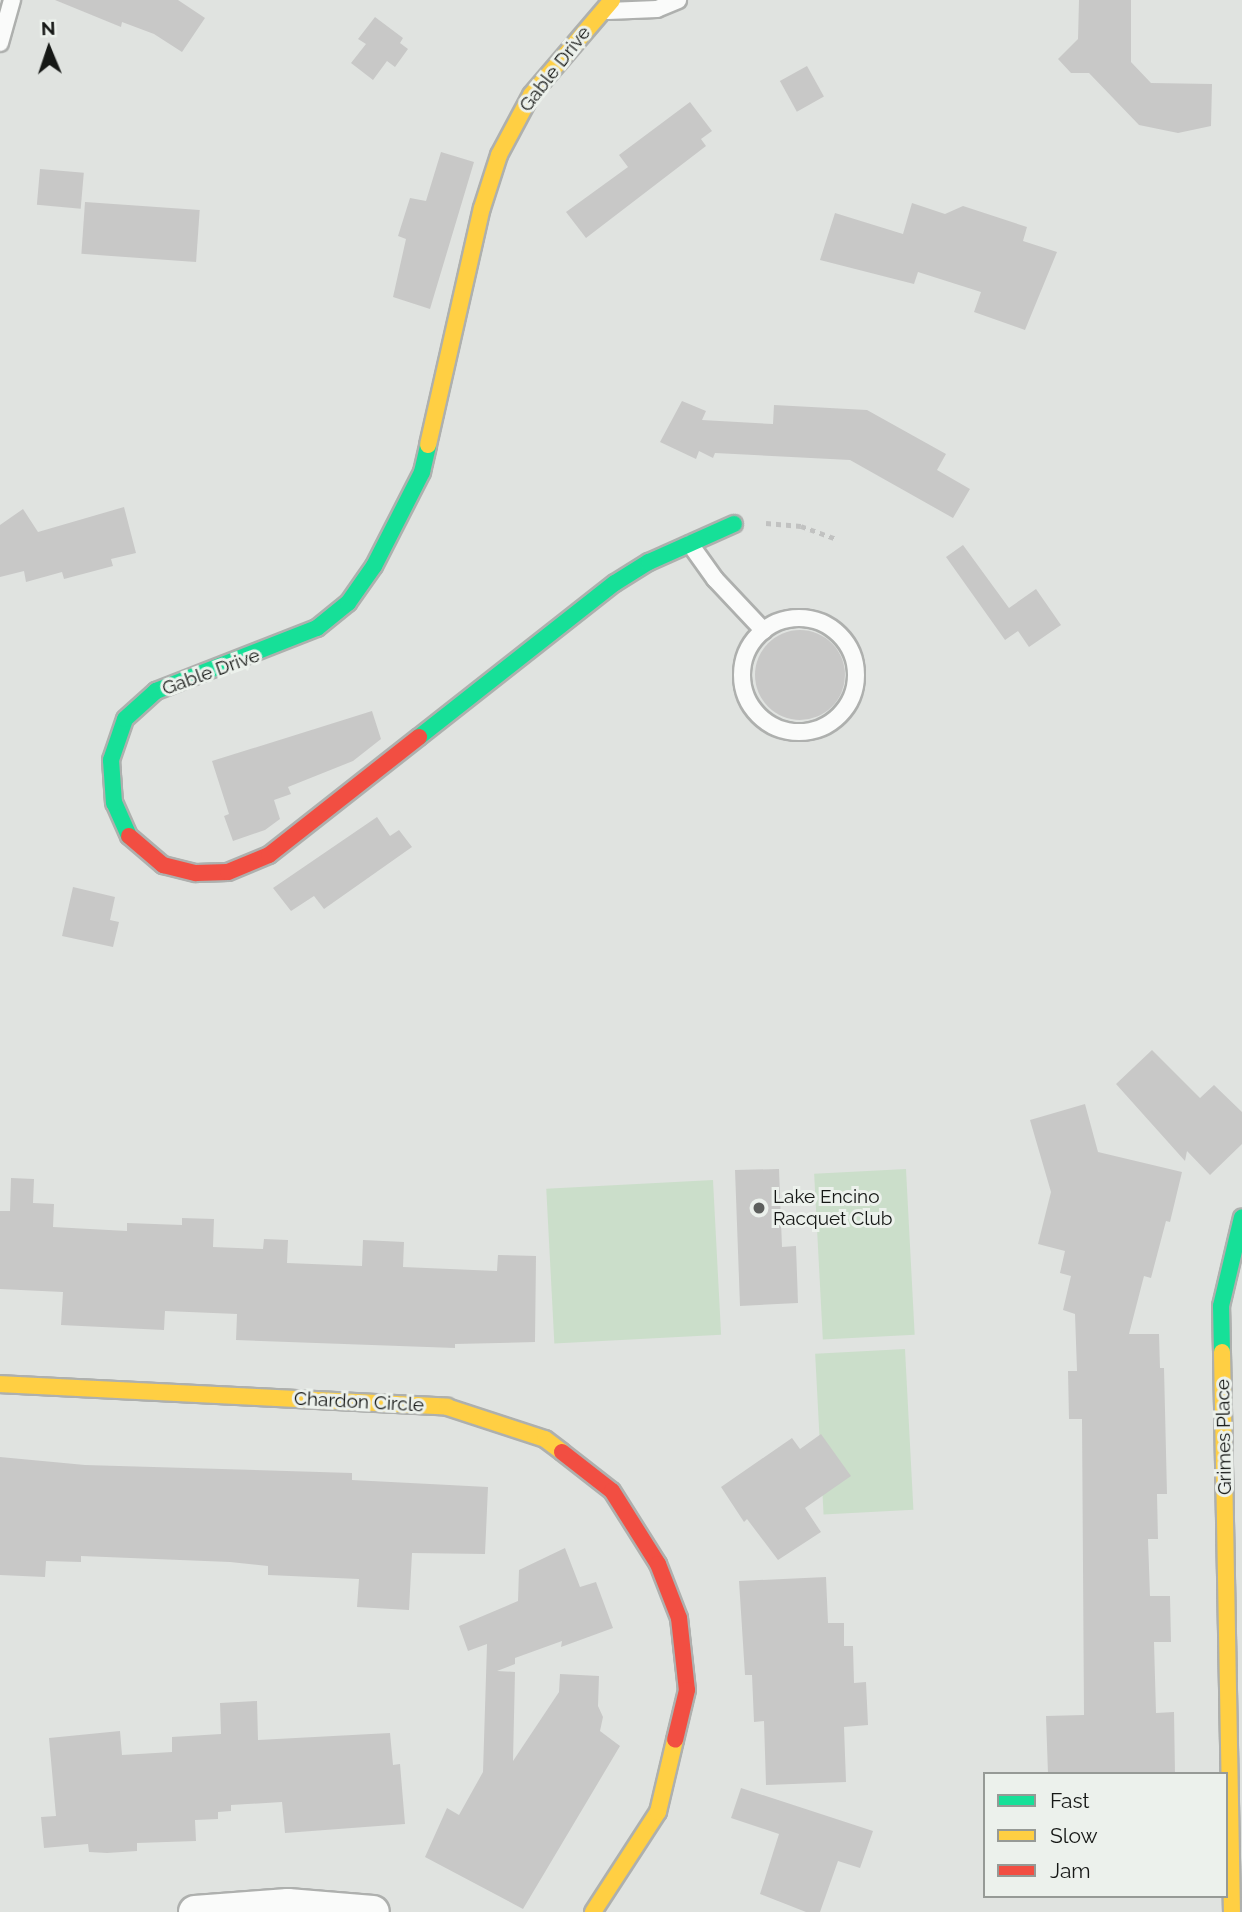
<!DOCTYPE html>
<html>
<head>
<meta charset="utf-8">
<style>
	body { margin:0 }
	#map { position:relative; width:1242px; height:1912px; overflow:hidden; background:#e0e3e0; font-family:Raleway,sans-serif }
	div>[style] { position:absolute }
	.green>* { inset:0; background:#cbdeca; transform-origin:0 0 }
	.building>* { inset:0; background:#c8c8c7; transform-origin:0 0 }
	.round { border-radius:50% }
	.path>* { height:4.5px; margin-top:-2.25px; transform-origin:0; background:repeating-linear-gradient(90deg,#c1c2c1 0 5px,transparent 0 10px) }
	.roads { filter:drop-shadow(2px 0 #aeb0ae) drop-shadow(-2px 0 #aeb0ae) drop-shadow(0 2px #aeb0ae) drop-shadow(0 -2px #aeb0ae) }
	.lane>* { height:16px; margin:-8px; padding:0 8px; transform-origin:8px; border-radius:8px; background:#fafbfa }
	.lane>.ring { margin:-8px; padding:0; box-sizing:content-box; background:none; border:16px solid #fafbfa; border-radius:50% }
	.street>* { height:32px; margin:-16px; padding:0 16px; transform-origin:16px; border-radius:16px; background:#fafbfa }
	.fast>* { height:16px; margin:-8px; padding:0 8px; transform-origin:8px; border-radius:8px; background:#16e098 }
	.slow>* { height:16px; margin:-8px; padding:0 8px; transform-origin:8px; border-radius:8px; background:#ffcf43 }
	.jam>* { height:16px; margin:-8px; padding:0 8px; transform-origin:8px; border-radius:8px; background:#f24e42 }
	.dots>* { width:19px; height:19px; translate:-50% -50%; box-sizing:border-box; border:4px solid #ecf1ec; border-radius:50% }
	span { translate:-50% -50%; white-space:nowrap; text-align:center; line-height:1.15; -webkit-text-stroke:6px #ecf1ec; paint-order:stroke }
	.street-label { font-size:19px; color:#161816 }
	.poi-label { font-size:19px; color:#161816 }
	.left { translate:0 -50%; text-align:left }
	.legend { position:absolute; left:983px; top:1772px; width:245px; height:126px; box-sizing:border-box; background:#ecf1ec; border:2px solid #969a96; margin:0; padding:9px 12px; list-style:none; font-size:21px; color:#161816 }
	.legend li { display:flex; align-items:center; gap:14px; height:35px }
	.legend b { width:35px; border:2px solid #969a96 }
	.north { position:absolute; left:14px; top:14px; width:70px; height:70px; -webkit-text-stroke:5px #ecf1ec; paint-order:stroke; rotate:358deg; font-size:19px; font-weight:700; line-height:28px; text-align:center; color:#161816 }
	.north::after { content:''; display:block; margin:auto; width:24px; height:32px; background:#161816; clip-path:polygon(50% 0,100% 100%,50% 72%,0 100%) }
</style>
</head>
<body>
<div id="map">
	<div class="green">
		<div style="left:906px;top:1169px;width:166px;height:92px;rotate:87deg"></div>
		<div style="left:713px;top:1180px;width:155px;height:167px;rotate:87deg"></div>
		<div style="left:905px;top:1349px;width:161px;height:90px;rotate:87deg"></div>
	</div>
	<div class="building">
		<div style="clip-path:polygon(55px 0,178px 0,205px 18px,182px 52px,154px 34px,122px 22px,121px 27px)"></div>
		<div style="clip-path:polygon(1079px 0,1131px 0,1131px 62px,1151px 83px,1212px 84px,1211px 126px,1178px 133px,1139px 125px,1089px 73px,1071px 73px,1058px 59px,1078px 39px)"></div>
		<div style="clip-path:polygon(375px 17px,403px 38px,400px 43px,408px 49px,395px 67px,387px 61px,373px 80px,351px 63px,366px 44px,358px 39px)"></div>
		<div style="left:807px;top:66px;width:35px;height:31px;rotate:61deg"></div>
		<div style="clip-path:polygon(690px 102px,712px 131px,701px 139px,706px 146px,586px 238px,566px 212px,628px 167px,619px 155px)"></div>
		<div style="clip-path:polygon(441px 152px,474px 162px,430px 309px,393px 297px,406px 239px,398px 236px,410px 198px,426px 201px)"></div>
		<div style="left:40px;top:169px;width:44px;height:36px;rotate:5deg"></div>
		<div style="left:85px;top:202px;width:115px;height:52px;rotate:4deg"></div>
		<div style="clip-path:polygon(912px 203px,945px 214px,963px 206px,1027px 227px,1023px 241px,1057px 252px,1025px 330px,974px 312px,981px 292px,918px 272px,914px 284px,820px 260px,835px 213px,903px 234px)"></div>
		<div style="clip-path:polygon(682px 401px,706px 411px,702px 420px,773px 424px,774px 405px,867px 410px,946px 454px,937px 470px,970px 489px,953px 518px,850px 460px,715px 453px,713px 458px,699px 451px,696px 459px,660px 442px)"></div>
		<div style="clip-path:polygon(124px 507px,136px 553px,111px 559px,113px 566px,64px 579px,62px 572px,26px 582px,24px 571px,0 577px,0 525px,23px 509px,38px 532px)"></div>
		<div style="clip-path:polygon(963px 545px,1009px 608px,1036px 589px,1061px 625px,1029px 647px,1018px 631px,1005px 640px,946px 557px)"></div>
		<div class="round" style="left:755px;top:630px;width:90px;height:90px"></div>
		<div style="clip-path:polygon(372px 711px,381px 739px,353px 761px,288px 787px,291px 794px,274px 800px,280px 819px,265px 830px,233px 841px,224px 816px,229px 814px,212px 761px)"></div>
		<div style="clip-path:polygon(377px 817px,390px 836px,399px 830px,412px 847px,324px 909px,314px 896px,291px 911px,273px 888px)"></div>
		<div style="clip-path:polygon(73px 887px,115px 897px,110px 920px,119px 922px,113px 947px,62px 936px)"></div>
		<div style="clip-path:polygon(1152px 1050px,1200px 1098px,1214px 1085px,1242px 1112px,1242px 1144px,1210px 1175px,1187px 1151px,1185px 1161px,1116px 1084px)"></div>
		<div style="clip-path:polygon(1085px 1104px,1098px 1152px,1182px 1172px,1170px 1222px,1166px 1221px,1151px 1278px,1144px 1276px,1129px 1334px,1159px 1334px,1160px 1368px,1164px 1368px,1167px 1494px,1157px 1494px,1158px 1539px,1148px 1539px,1150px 1596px,1170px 1596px,1171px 1642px,1154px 1642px,1156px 1713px,1174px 1712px,1175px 1774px,1048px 1774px,1046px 1716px,1084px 1715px,1082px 1419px,1069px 1419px,1068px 1371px,1077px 1371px,1075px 1314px,1063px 1310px,1071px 1276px,1060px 1273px,1065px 1251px,1038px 1244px,1051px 1192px,1030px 1120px)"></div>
		<div style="clip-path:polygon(779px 1169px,782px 1247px,796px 1246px,798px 1303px,740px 1306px,735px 1170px)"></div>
		<div style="clip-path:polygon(11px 1178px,34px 1179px,33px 1203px,54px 1204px,53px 1227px,127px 1231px,127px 1223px,182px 1225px,182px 1218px,214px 1219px,213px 1247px,263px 1249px,264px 1239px,288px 1240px,287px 1263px,362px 1266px,363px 1240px,404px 1242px,403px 1267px,497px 1271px,498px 1255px,536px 1256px,535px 1342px,455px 1344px,455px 1348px,236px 1340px,237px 1314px,165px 1311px,164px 1330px,61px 1325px,63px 1292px,0 1289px,0 1211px,10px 1211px)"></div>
		<div style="clip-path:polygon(821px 1434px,851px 1476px,805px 1508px,821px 1532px,778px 1560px,747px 1519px,744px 1522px,721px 1487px,792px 1438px,800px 1449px)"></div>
		<div style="clip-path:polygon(0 1457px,85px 1465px,352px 1473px,352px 1480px,488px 1487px,485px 1554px,412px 1553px,409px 1610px,357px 1607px,359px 1579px,268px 1575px,268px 1566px,230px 1562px,81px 1556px,81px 1562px,46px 1561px,45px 1577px,0 1575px)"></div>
		<div style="clip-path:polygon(565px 1548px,580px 1587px,596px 1582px,613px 1628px,561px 1647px,562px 1641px,515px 1658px,515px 1664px,497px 1671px,515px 1672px,513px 1761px,559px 1692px,560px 1674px,599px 1676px,598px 1706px,603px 1717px,600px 1731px,620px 1746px,523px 1909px,425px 1857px,447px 1808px,459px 1815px,483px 1772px,487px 1644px,468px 1651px,459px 1626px,518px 1601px,519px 1570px)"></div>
		<div style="clip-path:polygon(826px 1577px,828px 1623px,844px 1623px,844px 1646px,853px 1646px,854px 1683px,866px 1682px,868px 1725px,844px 1727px,846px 1782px,766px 1785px,764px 1721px,754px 1722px,752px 1675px,745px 1675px,739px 1581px)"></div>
		<div style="clip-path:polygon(257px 1701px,258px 1740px,390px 1733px,393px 1765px,400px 1764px,405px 1824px,285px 1833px,282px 1802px,231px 1805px,231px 1811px,218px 1812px,218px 1819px,195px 1820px,196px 1841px,137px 1843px,137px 1851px,107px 1853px,89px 1852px,88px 1844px,44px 1848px,41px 1817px,56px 1816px,49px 1738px,120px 1731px,122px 1755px,172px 1752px,172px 1737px,221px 1734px,220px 1703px)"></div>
		<div style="clip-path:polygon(741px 1788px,873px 1831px,860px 1868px,838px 1861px,820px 1912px,806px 1912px,760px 1894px,779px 1834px,731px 1818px)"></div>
	</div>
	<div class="path">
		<div style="left:766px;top:523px;width:35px;rotate:5deg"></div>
		<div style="left:801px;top:526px;width:38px;rotate:20deg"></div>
	</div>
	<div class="roads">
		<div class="lane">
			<div style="left:608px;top:11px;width:49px;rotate:-2.3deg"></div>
			<div style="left:657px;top:9px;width:23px;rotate:-23deg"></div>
			<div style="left:0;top:43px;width:45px;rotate:-74.4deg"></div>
			<div style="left:690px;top:544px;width:43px;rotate:54.5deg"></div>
			<div style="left:715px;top:579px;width:71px;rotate:46.7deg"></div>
			<div class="ring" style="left:742px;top:618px;width:98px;height:98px"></div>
		</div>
		<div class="street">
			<div style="left:195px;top:1912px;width:93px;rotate:-4.3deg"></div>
			<div style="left:288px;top:1905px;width:85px;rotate:4.7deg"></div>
		</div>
		<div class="fast">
			<div style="left:419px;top:737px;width:249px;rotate:-38.2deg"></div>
			<div style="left:615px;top:583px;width:40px;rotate:-32deg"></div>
			<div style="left:649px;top:562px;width:93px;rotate:-24.1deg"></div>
			<div style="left:129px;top:836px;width:36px;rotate:-114deg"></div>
			<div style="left:114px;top:803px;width:43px;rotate:-94deg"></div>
			<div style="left:111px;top:760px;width:43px;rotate:-71.1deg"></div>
			<div style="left:125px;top:719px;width:42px;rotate:-42.1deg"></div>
			<div style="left:156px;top:691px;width:173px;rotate:-21.4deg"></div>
			<div style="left:317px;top:628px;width:40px;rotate:-39deg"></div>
			<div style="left:348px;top:603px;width:45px;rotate:-54.9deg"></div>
			<div style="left:374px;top:566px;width:106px;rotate:-62.9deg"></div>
			<div style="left:422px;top:472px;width:28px;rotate:-77deg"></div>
			<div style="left:1222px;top:1352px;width:46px;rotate:-91.2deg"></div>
			<div style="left:1221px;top:1306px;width:91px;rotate:-76.7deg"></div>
		</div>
		<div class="slow">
			<div style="left:428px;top:445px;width:243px;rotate:-77.2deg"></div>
			<div style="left:482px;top:208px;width:56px;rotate:-72.2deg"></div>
			<div style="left:499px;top:155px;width:68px;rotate:-61.9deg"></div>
			<div style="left:531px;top:95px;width:125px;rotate:-49.5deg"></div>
			<div style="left:1222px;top:1352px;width:560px;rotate:88.98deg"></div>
			<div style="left:0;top:1384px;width:448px;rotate:2.9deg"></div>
			<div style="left:447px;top:1407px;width:103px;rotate:18.1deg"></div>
			<div style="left:545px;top:1439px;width:21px;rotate:37deg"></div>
			<div style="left:593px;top:1912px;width:119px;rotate:-57deg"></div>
			<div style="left:658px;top:1812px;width:74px;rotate:-76.7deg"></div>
		</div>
		<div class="jam">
			<div style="left:129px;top:836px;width:45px;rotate:40.5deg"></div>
			<div style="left:163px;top:865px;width:34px;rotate:14deg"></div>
			<div style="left:196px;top:873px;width:32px;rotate:-2deg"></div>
			<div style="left:228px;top:872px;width:44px;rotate:-22.5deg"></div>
			<div style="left:269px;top:855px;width:191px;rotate:-38.2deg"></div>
			<div style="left:562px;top:1452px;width:63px;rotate:38deg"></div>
			<div style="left:612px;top:1491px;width:86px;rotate:57.8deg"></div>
			<div style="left:658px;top:1564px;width:58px;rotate:68.7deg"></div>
			<div style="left:679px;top:1618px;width:72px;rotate:83.7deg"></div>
			<div style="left:687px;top:1690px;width:51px;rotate:103.5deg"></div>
		</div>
	</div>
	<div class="dots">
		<div style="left:759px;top:1208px;background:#5d5f5d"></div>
	</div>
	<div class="street-label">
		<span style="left:555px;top:69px;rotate:-52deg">Gable Drive</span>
		<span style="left:211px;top:672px;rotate:-20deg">Gable Drive</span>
		<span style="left:359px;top:1402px;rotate:3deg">Chardon Circle</span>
		<span style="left:1224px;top:1437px;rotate:-91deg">Grimes Place</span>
	</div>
	<div class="poi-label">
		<span class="left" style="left:773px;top:1208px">Lake Encino<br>Racquet Club</span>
	</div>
	<ul class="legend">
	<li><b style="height:9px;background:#16e098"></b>Fast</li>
	<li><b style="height:9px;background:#ffcf43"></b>Slow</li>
	<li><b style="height:9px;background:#f24e42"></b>Jam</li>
	</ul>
	<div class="north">N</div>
</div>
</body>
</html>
